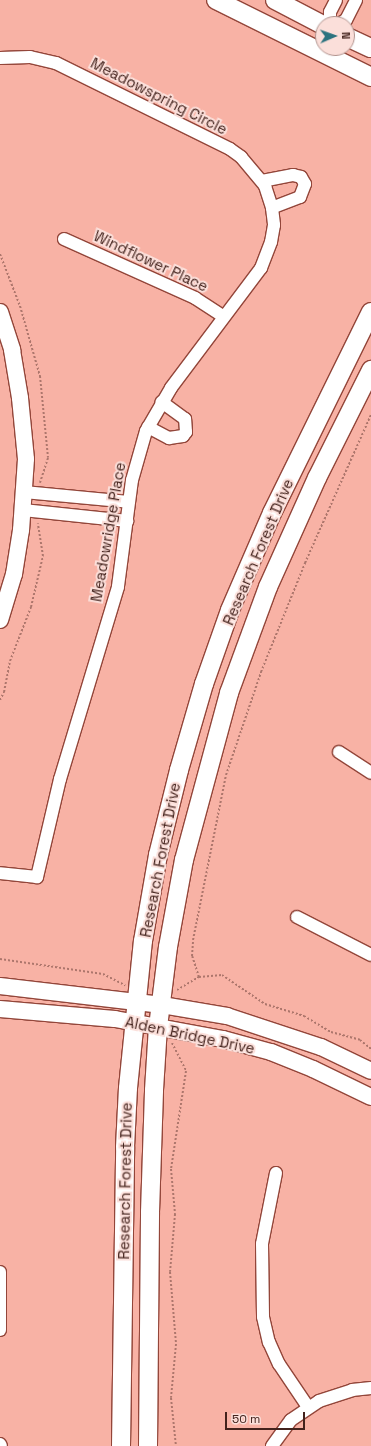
<!DOCTYPE html>
<html>
<head>
<meta charset="utf-8">
<style>
	body { margin:0 }
	#map { position:relative; width:371px; height:1446px; overflow:hidden; background:#f8b2a5; font-family:"Space Grotesk",sans-serif }
	div>[style] { position:absolute }
	.path>* { height:2px; margin-top:-1px; transform-origin:0; background:repeating-linear-gradient(90deg,#ad766c 0 2px,transparent 0 4px) }
	.roads { filter:drop-shadow(1px 0 #93463a) drop-shadow(-1px 0 #93463a) drop-shadow(0 1px #93463a) drop-shadow(0 -1px #93463a) }
	.minor>* { height:12px; margin:-6px; padding:0 6px; transform-origin:6px; border-radius:6px; background:#fff }
	.tertiary>* { height:16px; margin:-8px; padding:0 8px; transform-origin:8px; border-radius:8px; background:#fff }
	.secondary>* { height:18px; margin:-9px; padding:0 9px; transform-origin:9px; border-radius:9px; background:#fff }
	span { translate:-50% -50%; white-space:nowrap; text-align:center; line-height:1.15; -webkit-text-stroke:4px #fbdfda; paint-order:stroke }
	.street-label { font-size:15px; color:#43221c }
	.north { position:absolute; left:315px; top:16px; width:40px; height:40px; box-sizing:border-box; background:#fbdfda; border:1px solid #b1938e; border-radius:50%; rotate:88deg; font-size:11px; font-weight:700; line-height:16px; text-align:center; color:#43221c }
	.north::after { content:''; display:block; margin:auto; width:14px; height:18px; background:#2c737f; clip-path:polygon(50% 0,100% 100%,50% 72%,0 100%) }
	.scale { position:absolute; left:225px; top:1412px; width:80px; height:18px; box-sizing:border-box; border:2px solid #43221c; border-top:0; padding-left:5px; font-size:12px; line-height:14px; white-space:nowrap; color:#43221c; -webkit-text-stroke:3px #fbdfda; paint-order:stroke }
</style>
</head>
<body>
<div id="map">
	<div class="path">
		<div style="left:0;top:254px;width:56px;rotate:69deg"></div>
		<div style="left:20px;top:306px;width:73px;rotate:74.1deg"></div>
		<div style="left:40px;top:376px;width:82px;rotate:84.4deg"></div>
		<div style="left:48px;top:458px;width:26px;rotate:108deg"></div>
		<div style="left:0;top:700px;width:9px;rotate:-63deg"></div>
		<div style="left:4px;top:692px;width:32px;rotate:-79deg"></div>
		<div style="left:10px;top:661px;width:58px;rotate:-68.7deg"></div>
		<div style="left:31px;top:607px;width:52px;rotate:-76.8deg"></div>
		<div style="left:43px;top:556px;width:33px;rotate:-99deg"></div>
		<div style="left:0;top:959px;width:104px;rotate:8.3deg"></div>
		<div style="left:103px;top:974px;width:25px;rotate:27deg"></div>
		<div style="left:199px;top:977px;width:22px;rotate:-108deg"></div>
		<div style="left:192px;top:956px;width:16px;rotate:-86deg"></div>
		<div style="left:193px;top:940px;width:168px;rotate:-78.7deg"></div>
		<div style="left:226px;top:775px;width:109px;rotate:-71.2deg"></div>
		<div style="left:261px;top:672px;width:118px;rotate:-68deg"></div>
		<div style="left:305px;top:563px;width:162px;rotate:-66deg"></div>
		<div style="left:177px;top:990px;width:26px;rotate:-31deg"></div>
		<div style="left:199px;top:977px;width:23px;rotate:-5deg"></div>
		<div style="left:222px;top:975px;width:52px;rotate:34deg"></div>
		<div style="left:265px;top:1004px;width:41px;rotate:17.1deg"></div>
		<div style="left:304px;top:1016px;width:31px;rotate:31deg"></div>
		<div style="left:331px;top:1032px;width:30px;rotate:15deg"></div>
		<div style="left:360px;top:1040px;width:14px;rotate:39deg"></div>
		<div style="left:172px;top:1043px;width:31px;rotate:63deg"></div>
		<div style="left:186px;top:1071px;width:99px;rotate:98.7deg"></div>
		<div style="left:171px;top:1169px;width:45px;rotate:84.9deg"></div>
		<div style="left:175px;top:1214px;width:58px;rotate:94.9deg"></div>
		<div style="left:170px;top:1272px;width:72px;rotate:85.2deg"></div>
		<div style="left:176px;top:1344px;width:54px;rotate:95.3deg"></div>
		<div style="left:171px;top:1398px;width:48px;rotate:84.1deg"></div>
	</div>
	<div class="roads">
		<div class="minor">
			<div style="left:330px;top:24px;width:12px;rotate:-90deg"></div>
			<div style="left:330px;top:12px;width:13px;rotate:-63deg"></div>
			<div style="left:339px;top:24px;width:8px;rotate:-30deg"></div>
			<div style="left:346px;top:20px;width:22px;rotate:-63deg"></div>
			<div style="left:0;top:58px;width:30px;rotate:-2deg"></div>
			<div style="left:30px;top:57px;width:27px;rotate:13deg"></div>
			<div style="left:56px;top:63px;width:194px;rotate:26.3deg"></div>
			<div style="left:230px;top:149px;width:14px;rotate:36deg"></div>
			<div style="left:241px;top:157px;width:38px;rotate:50deg"></div>
			<div style="left:265px;top:186px;width:23px;rotate:72deg"></div>
			<div style="left:272px;top:208px;width:17px;rotate:83deg"></div>
			<div style="left:274px;top:225px;width:17px;rotate:100deg"></div>
			<div style="left:271px;top:242px;width:28px;rotate:111deg"></div>
			<div style="left:261px;top:268px;width:150px;rotate:126.9deg"></div>
			<div style="left:171px;top:388px;width:50px;rotate:120.2deg"></div>
			<div style="left:146px;top:431px;width:51px;rotate:105.9deg"></div>
			<div style="left:132px;top:480px;width:108px;rotate:97.5deg"></div>
			<div style="left:118px;top:587px;width:201px;rotate:106.8deg"></div>
			<div style="left:60px;top:779px;width:101px;rotate:103.2deg"></div>
			<div style="left:37px;top:877px;width:37px;rotate:-174deg"></div>
			<div style="left:262px;top:181px;width:32px;rotate:-11deg"></div>
			<div style="left:293px;top:175px;width:8px;rotate:14deg"></div>
			<div style="left:301px;top:177px;width:8px;rotate:60deg"></div>
			<div style="left:305px;top:184px;width:14px;rotate:111deg"></div>
			<div style="left:300px;top:197px;width:30px;rotate:159deg"></div>
			<div style="left:64px;top:239px;width:144px;rotate:24.2deg"></div>
			<div style="left:195px;top:298px;width:33px;rotate:33deg"></div>
			<div style="left:148px;top:427px;width:24px;rotate:28deg"></div>
			<div style="left:169px;top:438px;width:14px;rotate:-8deg"></div>
			<div style="left:183px;top:436px;width:5px;rotate:-53deg"></div>
			<div style="left:186px;top:432px;width:13px;rotate:-94deg"></div>
			<div style="left:185px;top:419px;width:29px;rotate:-144deg"></div>
			<div style="left:24px;top:492px;width:105px;rotate:5.4deg"></div>
			<div style="left:23px;top:510px;width:105px;rotate:6deg"></div>
			<div style="left:339px;top:752px;width:38px;rotate:33deg"></div>
			<div style="left:297px;top:917px;width:83px;rotate:27.2deg"></div>
			<div style="left:276px;top:1173px;width:72px;rotate:101.2deg"></div>
			<div style="left:262px;top:1244px;width:73px;rotate:89.2deg"></div>
			<div style="left:263px;top:1317px;width:26px;rotate:77deg"></div>
			<div style="left:269px;top:1342px;width:24px;rotate:66deg"></div>
			<div style="left:279px;top:1364px;width:52px;rotate:56deg"></div>
			<div style="left:0;top:1272px;width:58px;rotate:90deg"></div>
			<div style="left:0;top:1444px;width:2px;rotate:63deg"></div>
			<div style="left:272px;top:1446px;width:32px;rotate:-54deg"></div>
			<div style="left:291px;top:1420px;width:34px;rotate:-34deg"></div>
			<div style="left:319px;top:1401px;width:35px;rotate:-18deg"></div>
			<div style="left:352px;top:1390px;width:19px;rotate:-6deg"></div>
		</div>
		<div class="tertiary">
			<div style="left:0;top:312px;width:40px;rotate:72deg"></div>
			<div style="left:12px;top:350px;width:49px;rotate:80.5deg"></div>
			<div style="left:20px;top:398px;width:61px;rotate:84.4deg"></div>
			<div style="left:26px;top:459px;width:71px;rotate:94deg"></div>
			<div style="left:21px;top:530px;width:45px;rotate:99deg"></div>
			<div style="left:14px;top:574px;width:48px;rotate:106.9deg"></div>
			<div style="left:0;top:986px;width:163px;rotate:6.7deg"></div>
			<div style="left:162px;top:1005px;width:66px;rotate:9.6deg"></div>
			<div style="left:227px;top:1016px;width:99px;rotate:18.3deg"></div>
			<div style="left:321px;top:1047px;width:55px;rotate:25.6deg"></div>
			<div style="left:0;top:1009px;width:115px;rotate:5deg"></div>
			<div style="left:115px;top:1019px;width:110px;rotate:10.5deg"></div>
			<div style="left:223px;top:1039px;width:50px;rotate:15.2deg"></div>
			<div style="left:271px;top:1052px;width:45px;rotate:22deg"></div>
			<div style="left:313px;top:1069px;width:64px;rotate:25.8deg"></div>
		</div>
		<div class="secondary">
			<div style="left:216px;top:0;width:173px;rotate:26.4deg"></div>
			<div style="left:275px;top:0;width:54px;rotate:27.5deg"></div>
			<div style="left:347px;top:37px;width:26px;rotate:25deg"></div>
			<div style="left:121px;top:1446px;width:299px;rotate:-89.2deg"></div>
			<div style="left:125px;top:1147px;width:59px;rotate:-87.1deg"></div>
			<div style="left:128px;top:1088px;width:148px;rotate:-84.2deg"></div>
			<div style="left:143px;top:941px;width:87px;rotate:-80.1deg"></div>
			<div style="left:158px;top:855px;width:88px;rotate:-76.1deg"></div>
			<div style="left:179px;top:770px;width:90px;rotate:-73.8deg"></div>
			<div style="left:204px;top:684px;width:78px;rotate:-70.6deg"></div>
			<div style="left:230px;top:610px;width:106px;rotate:-66.6deg"></div>
			<div style="left:272px;top:513px;width:224px;rotate:-63.8deg"></div>
			<div style="left:148px;top:1446px;width:234px;rotate:-89.5deg"></div>
			<div style="left:150px;top:1212px;width:122px;rotate:-88.1deg"></div>
			<div style="left:154px;top:1090px;width:63px;rotate:-86.4deg"></div>
			<div style="left:158px;top:1027px;width:81px;rotate:-82.9deg"></div>
			<div style="left:168px;top:947px;width:88px;rotate:-79.6deg"></div>
			<div style="left:184px;top:860px;width:173px;rotate:-74.9deg"></div>
			<div style="left:229px;top:693px;width:113px;rotate:-69.8deg"></div>
			<div style="left:268px;top:587px;width:120px;rotate:-65.8deg"></div>
			<div style="left:317px;top:478px;width:121px;rotate:-63.4deg"></div>
		</div>
	</div>
	<div class="street-label">
		<span style="left:159px;top:96px;rotate:27deg">Meadowspring Circle</span>
		<span style="left:151px;top:261px;rotate:25deg">Windflower Place</span>
		<span style="left:108px;top:532px;rotate:-80deg">Meadowridge Place</span>
		<span style="left:258px;top:552px;rotate:-67deg">Research Forest Drive</span>
		<span style="left:160px;top:860px;rotate:-79deg">Research Forest Drive</span>
		<span style="left:190px;top:1035px;rotate:12deg">Alden Bridge Drive</span>
		<span style="left:125px;top:1181px;rotate:-89deg">Research Forest Drive</span>
	</div>
	<div class="north">N</div>
	<div class="scale">50 m</div>
</div>
</body>
</html>
